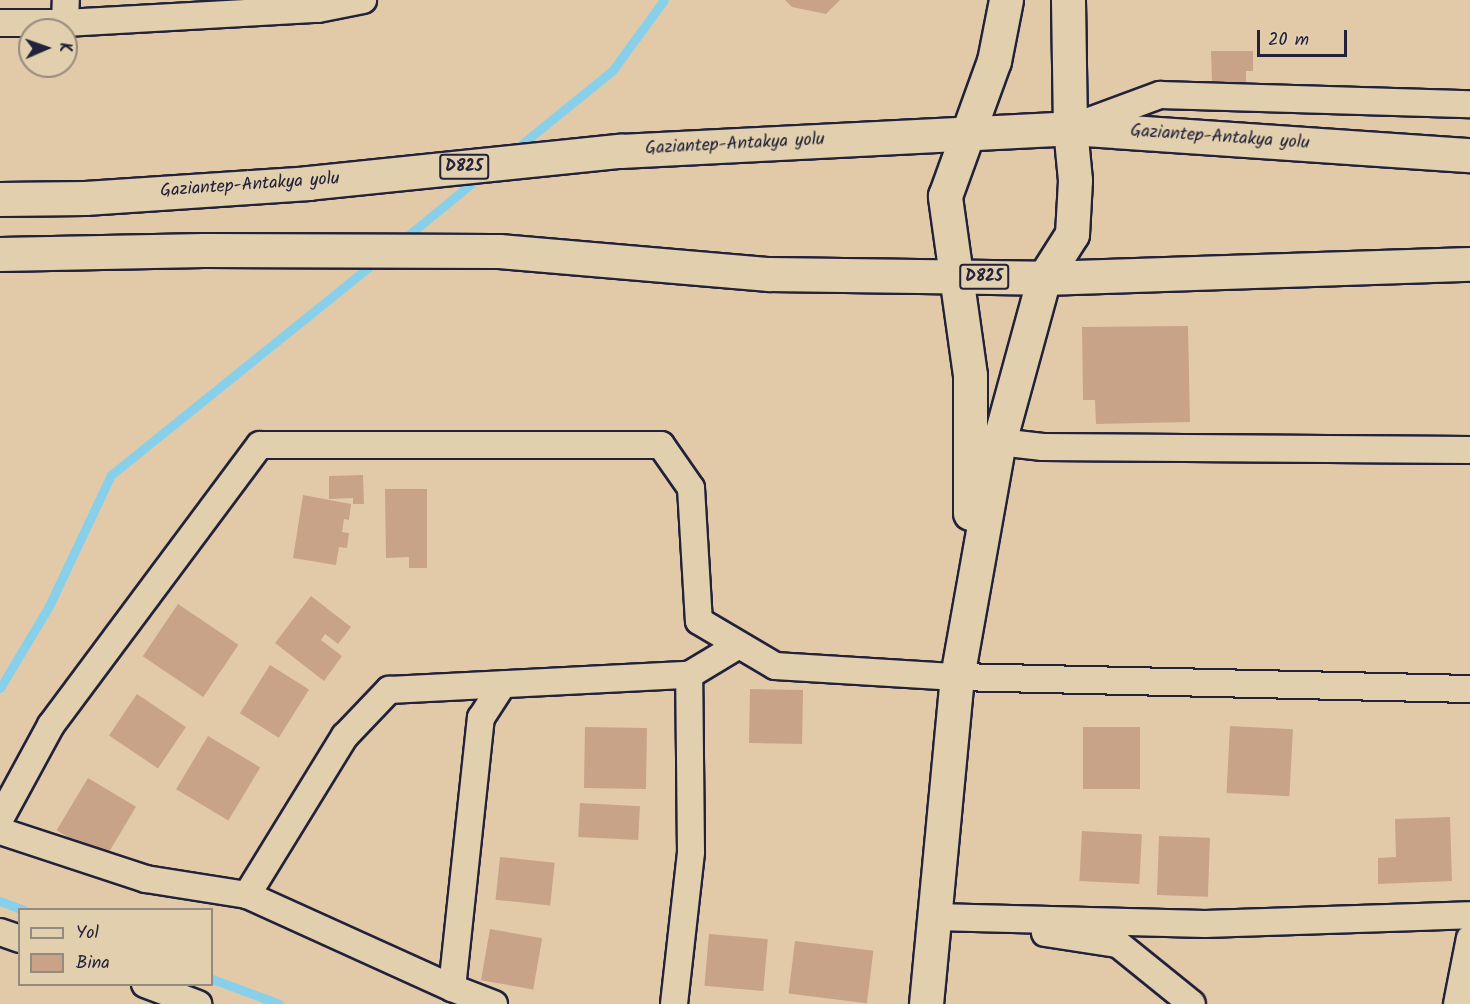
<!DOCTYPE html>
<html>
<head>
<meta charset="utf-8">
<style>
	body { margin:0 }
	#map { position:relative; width:1470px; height:1004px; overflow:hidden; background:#e2caa8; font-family:Kalam,sans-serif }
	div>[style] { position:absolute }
	.stream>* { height:9px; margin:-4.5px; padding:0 4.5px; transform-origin:4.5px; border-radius:4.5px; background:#88d0ea }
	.building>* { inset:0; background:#c8a387; transform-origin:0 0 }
	.roads { filter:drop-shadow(2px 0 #22223b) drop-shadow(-2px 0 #22223b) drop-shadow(0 2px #22223b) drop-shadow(0 -2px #22223b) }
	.minor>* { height:26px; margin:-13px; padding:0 13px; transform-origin:13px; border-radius:13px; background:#e2cfad }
	.tertiary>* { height:33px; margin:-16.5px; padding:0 16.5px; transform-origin:16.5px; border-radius:16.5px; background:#e2cfad }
	.trunk>* { height:33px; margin:-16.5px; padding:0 16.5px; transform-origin:16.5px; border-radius:16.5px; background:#e2cfad }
	span { translate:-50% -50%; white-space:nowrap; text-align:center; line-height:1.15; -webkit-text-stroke:5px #e2cfad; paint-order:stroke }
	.shield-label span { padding:2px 4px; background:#e2cfad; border:2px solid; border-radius:4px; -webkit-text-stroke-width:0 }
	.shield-label { font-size:16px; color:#22223b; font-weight:700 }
	.street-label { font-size:18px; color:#22223b }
	.legend { position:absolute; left:18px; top:908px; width:195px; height:78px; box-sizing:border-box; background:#e2cfad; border:2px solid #958a7f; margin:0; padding:8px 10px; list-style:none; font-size:18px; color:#22223b }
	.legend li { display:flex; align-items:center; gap:12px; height:30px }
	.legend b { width:30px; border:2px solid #958a7f }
	.north { position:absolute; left:18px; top:18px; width:60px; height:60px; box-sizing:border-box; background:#e2cfad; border:2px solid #958a7f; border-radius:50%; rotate:88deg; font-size:16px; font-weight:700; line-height:24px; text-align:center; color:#22223b }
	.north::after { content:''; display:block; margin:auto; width:21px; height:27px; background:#22223b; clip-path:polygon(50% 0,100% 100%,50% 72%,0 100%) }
	.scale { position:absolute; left:1257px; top:30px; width:90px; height:27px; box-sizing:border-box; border:3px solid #22223b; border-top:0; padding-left:8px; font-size:18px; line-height:21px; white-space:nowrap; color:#22223b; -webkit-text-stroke:4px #e2cfad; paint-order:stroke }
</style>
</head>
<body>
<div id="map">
	<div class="stream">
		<div style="left:512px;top:152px;width:129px;rotate:-39deg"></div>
		<div style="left:612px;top:71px;width:88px;rotate:-53.8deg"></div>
		<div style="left:400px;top:242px;width:106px;rotate:-39.3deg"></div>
		<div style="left:0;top:688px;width:96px;rotate:-59.1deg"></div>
		<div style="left:49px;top:606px;width:145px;rotate:-64.7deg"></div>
		<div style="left:111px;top:475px;width:342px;rotate:-38.9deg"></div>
		<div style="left:0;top:901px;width:26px;rotate:21deg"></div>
		<div style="left:212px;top:979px;width:72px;rotate:20.2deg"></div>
	</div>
	<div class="building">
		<div style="clip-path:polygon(785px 0,840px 0,826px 14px,792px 7px)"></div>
		<div style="clip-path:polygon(1211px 51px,1253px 51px,1253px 71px,1246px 71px,1246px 82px,1212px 83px)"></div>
		<div style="clip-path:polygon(1188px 326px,1190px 422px,1096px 424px,1095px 400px,1083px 400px,1082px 327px)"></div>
		<div style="clip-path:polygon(363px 475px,364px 504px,353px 504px,353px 498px,329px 499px,329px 476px)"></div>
		<div style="clip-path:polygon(385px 489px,427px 489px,427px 568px,409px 568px,409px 557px,386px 558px)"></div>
		<div style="clip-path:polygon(303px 495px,351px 504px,349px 520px,344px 519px,342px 532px,349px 533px,347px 548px,339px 547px,336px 565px,293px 558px)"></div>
		<div style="clip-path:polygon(311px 596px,351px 627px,338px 644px,325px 634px,321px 640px,342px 656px,324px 681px,275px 643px)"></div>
		<div style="left:178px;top:604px;width:73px;height:63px;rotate:34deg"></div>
		<div style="left:270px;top:665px;width:46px;height:57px;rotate:32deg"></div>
		<div style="left:750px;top:689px;width:53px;height:54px;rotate:1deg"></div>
		<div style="left:137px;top:694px;width:59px;height:50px;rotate:34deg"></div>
		<div style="left:1230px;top:726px;width:63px;height:67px;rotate:3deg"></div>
		<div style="left:585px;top:727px;width:62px;height:61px;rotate:1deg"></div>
		<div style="left:1083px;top:727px;width:57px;height:62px"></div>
		<div style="left:208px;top:736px;width:61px;height:62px;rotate:31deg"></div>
		<div style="left:88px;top:778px;width:56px;height:61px;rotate:31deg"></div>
		<div style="left:580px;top:803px;width:60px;height:34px;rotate:3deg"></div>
		<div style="clip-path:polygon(1450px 817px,1452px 881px,1378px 884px,1378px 858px,1396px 857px,1395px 819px)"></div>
		<div style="left:1082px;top:831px;width:60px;height:50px;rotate:3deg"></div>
		<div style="left:1159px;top:836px;width:51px;height:59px;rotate:2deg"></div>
		<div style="left:500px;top:857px;width:55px;height:43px;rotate:6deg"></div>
		<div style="left:490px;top:929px;width:53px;height:52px;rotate:10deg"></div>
		<div style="left:709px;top:934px;width:59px;height:52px;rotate:5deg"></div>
		<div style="left:795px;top:941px;width:79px;height:53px;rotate:7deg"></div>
	</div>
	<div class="roads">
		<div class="minor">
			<div style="left:0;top:23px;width:65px"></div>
			<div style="left:65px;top:23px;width:253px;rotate:-3.2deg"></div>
			<div style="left:318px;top:9px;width:46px;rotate:-11.3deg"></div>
			<div style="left:65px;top:23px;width:23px;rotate:-88deg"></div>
			<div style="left:1076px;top:126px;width:90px;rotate:-20.3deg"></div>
			<div style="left:1160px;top:95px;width:310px;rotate:1.7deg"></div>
			<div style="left:999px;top:442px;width:44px;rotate:6.5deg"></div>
			<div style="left:1043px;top:447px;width:427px;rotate:0.4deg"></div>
			<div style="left:0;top:819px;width:107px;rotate:-61.5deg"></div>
			<div style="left:51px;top:725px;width:349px;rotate:-53.3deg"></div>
			<div style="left:260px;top:445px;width:401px"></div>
			<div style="left:661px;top:445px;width:52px;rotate:55.1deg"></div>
			<div style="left:691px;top:488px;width:133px;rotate:86.6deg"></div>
			<div style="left:699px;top:621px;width:88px;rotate:30.6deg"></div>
			<div style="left:775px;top:666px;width:182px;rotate:3.5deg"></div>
			<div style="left:957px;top:677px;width:513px;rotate:1.34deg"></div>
			<div style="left:0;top:831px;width:154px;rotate:18.2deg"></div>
			<div style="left:146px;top:879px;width:102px;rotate:9deg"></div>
			<div style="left:247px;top:895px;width:225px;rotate:24.4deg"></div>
			<div style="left:452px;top:988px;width:45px;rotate:20.9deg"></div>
			<div style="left:247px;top:895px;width:187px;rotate:-58.4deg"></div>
			<div style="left:345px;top:736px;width:64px;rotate:-46.3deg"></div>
			<div style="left:389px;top:690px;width:300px;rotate:-2.9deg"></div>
			<div style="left:689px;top:675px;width:58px;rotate:-31deg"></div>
			<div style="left:935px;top:917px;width:270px;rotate:1.5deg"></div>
			<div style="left:1205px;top:924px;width:265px;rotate:-1.9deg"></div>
			<div style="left:0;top:932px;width:21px;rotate:19deg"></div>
			<div style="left:1045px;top:933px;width:74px;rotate:8.6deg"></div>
			<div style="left:1118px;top:944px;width:95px;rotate:39deg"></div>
			<div style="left:145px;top:984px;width:57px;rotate:20.7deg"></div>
			<div style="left:452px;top:988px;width:272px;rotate:-83.9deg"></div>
			<div style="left:481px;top:718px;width:40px;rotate:-57.1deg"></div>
			<div style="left:674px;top:1004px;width:153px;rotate:-83.6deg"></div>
			<div style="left:691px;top:852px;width:177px;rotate:-90.6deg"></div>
			<div style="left:1457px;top:1004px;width:67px;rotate:-78.9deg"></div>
		</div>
		<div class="tertiary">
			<div style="left:970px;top:513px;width:138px;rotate:-90deg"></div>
			<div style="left:970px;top:375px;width:181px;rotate:-98deg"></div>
			<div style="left:945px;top:196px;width:144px;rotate:-70.1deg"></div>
			<div style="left:994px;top:61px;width:62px;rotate:-78.9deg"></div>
			<div style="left:926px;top:1004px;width:328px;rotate:-84.6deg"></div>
			<div style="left:957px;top:677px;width:239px;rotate:-79.9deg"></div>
			<div style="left:999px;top:442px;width:170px;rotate:-74.7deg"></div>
			<div style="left:1044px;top:278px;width:52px;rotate:-57.5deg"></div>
			<div style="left:1072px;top:234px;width:54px;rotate:-86.8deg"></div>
			<div style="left:1075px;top:180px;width:52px;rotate:-95.5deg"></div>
			<div style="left:1070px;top:128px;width:128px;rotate:-90.9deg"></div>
		</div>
		<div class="trunk">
			<div style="left:0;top:199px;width:85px;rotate:-0.7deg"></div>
			<div style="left:85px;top:198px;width:224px;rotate:-3.8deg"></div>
			<div style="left:308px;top:183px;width:314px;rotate:-5.9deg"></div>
			<div style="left:620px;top:151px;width:451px;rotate:-2.9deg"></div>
			<div style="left:1070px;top:128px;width:401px;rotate:3.9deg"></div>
			<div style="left:0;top:254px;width:204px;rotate:-1.1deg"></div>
			<div style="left:204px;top:250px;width:295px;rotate:0.2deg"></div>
			<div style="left:499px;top:251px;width:271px;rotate:4.9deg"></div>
			<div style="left:769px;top:274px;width:275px;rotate:0.8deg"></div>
			<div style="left:1044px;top:278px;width:426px;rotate:-1.9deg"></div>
		</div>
	</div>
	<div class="shield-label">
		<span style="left:464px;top:167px">D825</span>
		<span style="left:984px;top:277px">D825</span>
	</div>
	<div class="street-label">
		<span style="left:1220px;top:138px;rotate:4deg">Gaziantep-Antakya yolu</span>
		<span style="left:735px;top:145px;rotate:-3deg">Gaziantep-Antakya yolu</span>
		<span style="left:250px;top:186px;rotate:-4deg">Gaziantep-Antakya yolu</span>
	</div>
	<ul class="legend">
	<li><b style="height:8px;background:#e2cfad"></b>Yol</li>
	<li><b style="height:16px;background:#c8a387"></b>Bina</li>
	</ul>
	<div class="north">K</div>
	<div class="scale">20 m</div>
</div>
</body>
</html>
